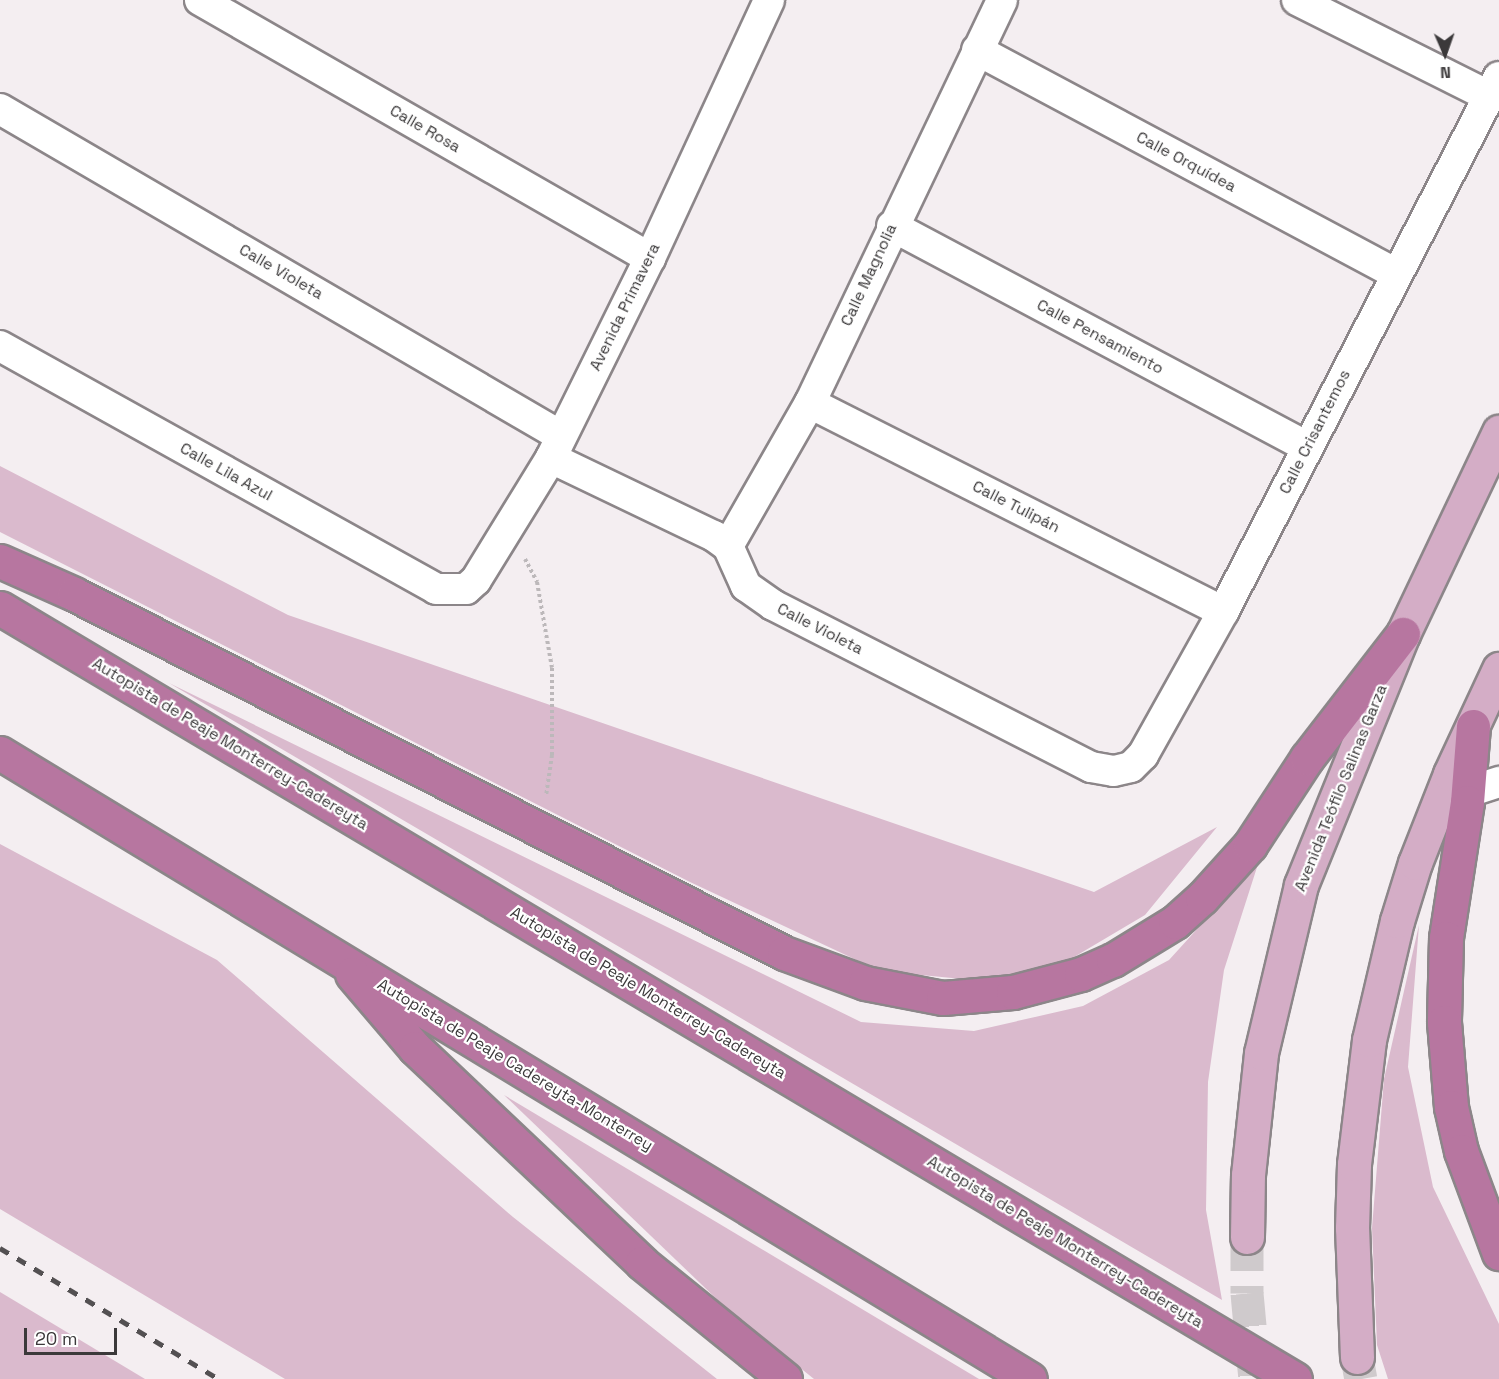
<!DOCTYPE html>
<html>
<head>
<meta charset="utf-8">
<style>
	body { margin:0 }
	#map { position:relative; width:1499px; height:1379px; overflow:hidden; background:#f4eef1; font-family:"Space Grotesk",sans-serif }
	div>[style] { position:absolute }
	.green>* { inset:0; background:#dabacd }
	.major-tunnel>* { height:33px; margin-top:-16.5px; transform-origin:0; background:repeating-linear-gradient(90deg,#cfcacc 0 33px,transparent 0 49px) }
	.path>* { height:4px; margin-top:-2px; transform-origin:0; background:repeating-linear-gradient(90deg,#bcb8ba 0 3px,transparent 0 6px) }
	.roads { filter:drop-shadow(2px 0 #8c8689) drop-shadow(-2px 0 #8c8689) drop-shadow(0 2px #8c8689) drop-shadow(0 -2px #8c8689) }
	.minor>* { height:30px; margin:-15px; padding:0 15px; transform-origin:15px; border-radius:15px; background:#fff }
	.major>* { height:33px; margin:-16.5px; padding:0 16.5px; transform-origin:16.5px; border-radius:16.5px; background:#d4adc6 }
	.highway>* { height:33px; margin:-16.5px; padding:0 16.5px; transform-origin:16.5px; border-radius:16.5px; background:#b776a0 }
	.rail>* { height:4.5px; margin-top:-2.25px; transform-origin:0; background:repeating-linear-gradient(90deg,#535052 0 10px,transparent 0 20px) }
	span { translate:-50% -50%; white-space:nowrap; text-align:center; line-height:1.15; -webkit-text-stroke:4.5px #fff; paint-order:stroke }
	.street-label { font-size:16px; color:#3b393a }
	.north { position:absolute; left:1415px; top:24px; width:60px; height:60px; -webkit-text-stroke:4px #fff; paint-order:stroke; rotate:178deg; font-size:16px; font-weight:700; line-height:24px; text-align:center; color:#3b393a }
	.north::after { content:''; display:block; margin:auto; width:21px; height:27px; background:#3b393a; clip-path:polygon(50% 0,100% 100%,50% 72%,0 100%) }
	.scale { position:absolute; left:24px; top:1328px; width:93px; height:27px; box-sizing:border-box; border:3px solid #3b393a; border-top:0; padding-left:8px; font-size:18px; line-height:21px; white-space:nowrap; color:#3b393a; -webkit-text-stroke:4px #fff; paint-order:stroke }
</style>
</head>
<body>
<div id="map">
	<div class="green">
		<div style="clip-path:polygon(0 466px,288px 615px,1094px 892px,1217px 827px,1145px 915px,1069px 960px,983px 981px,880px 971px,690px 882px,0 532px)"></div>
		<div style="clip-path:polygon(169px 683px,861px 1022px,974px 1031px,1083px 1006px,1169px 960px,1259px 861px,1224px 970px,1208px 1082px,1206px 1210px,1222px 1300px)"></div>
		<div style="clip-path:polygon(0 844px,217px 960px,513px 1217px,717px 1379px,285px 1379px,0 1209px)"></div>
		<div style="clip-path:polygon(1419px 925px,1408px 1067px,1433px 1187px,1499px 1324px,1499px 1379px,1388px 1379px,1377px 1345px,1372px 1228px,1384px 1079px)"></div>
		<div style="clip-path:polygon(504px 1095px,979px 1379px,814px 1379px,725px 1307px)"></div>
		<div style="clip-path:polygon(0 1292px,145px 1379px,0 1379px)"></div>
	</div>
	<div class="major-tunnel">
		<div style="left:1247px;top:1237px;width:56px;rotate:90deg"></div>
		<div style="left:1247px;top:1293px;width:86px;rotate:84.7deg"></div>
		<div style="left:1357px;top:1357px;width:22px;rotate:80deg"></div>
	</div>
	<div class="path">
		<div style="left:525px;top:559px;width:26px;rotate:62deg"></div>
		<div style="left:537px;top:582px;width:87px;rotate:80.1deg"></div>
		<div style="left:552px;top:668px;width:87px;rotate:90deg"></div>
		<div style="left:552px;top:755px;width:41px;rotate:98.3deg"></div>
	</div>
	<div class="roads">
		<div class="minor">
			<div style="left:200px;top:0;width:519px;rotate:29.83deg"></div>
			<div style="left:1297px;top:0;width:215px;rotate:26.6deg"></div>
			<div style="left:977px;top:50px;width:475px;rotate:28.1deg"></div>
			<div style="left:0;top:109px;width:649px;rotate:30.24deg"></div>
			<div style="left:892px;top:226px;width:470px;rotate:28deg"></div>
			<div style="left:0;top:346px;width:499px;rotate:29.1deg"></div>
			<div style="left:436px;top:589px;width:30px"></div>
			<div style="left:466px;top:589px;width:13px;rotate:-42deg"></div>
			<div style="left:476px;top:580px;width:143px;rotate:-58.4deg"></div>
			<div style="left:551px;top:458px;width:223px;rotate:-63.7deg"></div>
			<div style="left:650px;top:258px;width:284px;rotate:-65.2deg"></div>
			<div style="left:810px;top:403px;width:463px;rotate:26.8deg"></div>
			<div style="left:551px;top:458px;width:181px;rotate:25.6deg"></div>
			<div style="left:714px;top:536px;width:17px;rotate:36deg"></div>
			<div style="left:728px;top:546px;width:44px;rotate:65.8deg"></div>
			<div style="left:746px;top:586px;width:33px;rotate:35deg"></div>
			<div style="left:773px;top:605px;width:357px;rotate:27deg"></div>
			<div style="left:1091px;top:767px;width:23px;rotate:10deg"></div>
			<div style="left:1114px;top:771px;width:17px;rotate:-13deg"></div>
			<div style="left:1131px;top:767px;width:17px;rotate:-45deg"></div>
			<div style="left:1143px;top:755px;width:164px;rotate:-60.8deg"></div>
			<div style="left:1223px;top:612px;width:602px;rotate:-62.71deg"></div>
			<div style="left:728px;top:546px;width:165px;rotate:-60.2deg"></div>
			<div style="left:810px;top:403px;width:446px;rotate:-64.5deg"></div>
			<div style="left:1468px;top:792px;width:33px;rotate:-18deg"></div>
		</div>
		<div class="major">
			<div style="left:1247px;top:1237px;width:62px;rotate:-89.1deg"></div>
			<div style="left:1248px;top:1175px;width:123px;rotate:-83.9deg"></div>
			<div style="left:1261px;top:1053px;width:173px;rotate:-76.6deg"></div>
			<div style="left:1301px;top:885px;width:271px;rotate:-67.9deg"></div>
			<div style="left:1403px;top:634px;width:224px;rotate:-64.6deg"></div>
			<div style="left:1357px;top:1357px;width:129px;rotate:-92.2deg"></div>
			<div style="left:1352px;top:1228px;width:64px;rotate:-88.2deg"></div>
			<div style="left:1354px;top:1164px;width:125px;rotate:-83.1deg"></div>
			<div style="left:1369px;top:1040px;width:122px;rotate:-76.8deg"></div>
			<div style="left:1397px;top:921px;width:61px;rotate:-72.8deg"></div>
			<div style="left:1415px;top:863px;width:96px;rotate:-68.5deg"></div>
			<div style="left:1450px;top:774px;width:116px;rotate:-65deg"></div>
		</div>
		<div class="highway">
			<div style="left:0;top:561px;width:81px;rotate:24deg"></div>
			<div style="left:74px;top:594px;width:796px;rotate:26.82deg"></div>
			<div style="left:784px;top:953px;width:86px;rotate:20.3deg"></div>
			<div style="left:865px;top:983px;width:79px;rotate:10.9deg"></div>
			<div style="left:943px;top:998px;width:70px;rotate:-4.9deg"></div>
			<div style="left:1013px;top:992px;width:70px;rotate:-14.8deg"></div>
			<div style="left:1081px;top:974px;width:35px;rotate:-24deg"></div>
			<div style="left:1113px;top:960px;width:73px;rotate:-31.5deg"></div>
			<div style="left:1175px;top:922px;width:36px;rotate:-42deg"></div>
			<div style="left:1202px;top:898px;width:72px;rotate:-47.8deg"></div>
			<div style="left:1250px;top:845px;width:104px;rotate:-56.8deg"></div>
			<div style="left:1307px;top:758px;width:157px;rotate:-52.3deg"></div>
			<div style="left:0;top:608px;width:1507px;rotate:30.77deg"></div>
			<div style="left:1473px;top:726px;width:76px;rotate:94.5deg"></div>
			<div style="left:1467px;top:802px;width:138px;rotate:98.8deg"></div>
			<div style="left:1446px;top:938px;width:84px;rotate:91.4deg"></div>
			<div style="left:1444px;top:1022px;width:85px;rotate:85.3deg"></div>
			<div style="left:1451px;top:1107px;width:45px;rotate:77.2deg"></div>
			<div style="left:1461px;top:1151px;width:109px;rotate:69.6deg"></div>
			<div style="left:0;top:753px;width:1205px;rotate:31.29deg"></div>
			<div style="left:352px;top:974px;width:97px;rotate:49.6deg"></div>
			<div style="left:415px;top:1048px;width:313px;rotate:43.4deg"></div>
			<div style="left:642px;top:1263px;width:184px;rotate:39deg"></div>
		</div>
	</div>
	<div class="rail">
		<div style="left:0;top:1248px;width:255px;rotate:30.9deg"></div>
	</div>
	<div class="street-label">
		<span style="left:425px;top:129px;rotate:30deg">Calle Rosa</span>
		<span style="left:1186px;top:162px;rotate:28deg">Calle Orquídea</span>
		<span style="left:281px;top:272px;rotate:30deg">Calle Violeta</span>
		<span style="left:869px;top:275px;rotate:-65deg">Calle Magnolia</span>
		<span style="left:625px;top:307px;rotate:-64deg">Avenida Primavera</span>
		<span style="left:1100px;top:337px;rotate:28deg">Calle Pensamiento</span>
		<span style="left:1315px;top:432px;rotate:-63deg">Calle Crisantemos</span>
		<span style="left:226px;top:472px;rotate:29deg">Calle Lila Azul</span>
		<span style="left:1016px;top:507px;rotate:27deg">Calle Tulipán</span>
		<span style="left:820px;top:629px;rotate:27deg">Calle Violeta</span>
		<span style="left:230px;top:744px;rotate:31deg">Autopista de Peaje Monterrey-Cadereyta</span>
		<span style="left:1341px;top:788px;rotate:-68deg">Avenida Teófilo Salinas Garza</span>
		<span style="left:648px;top:993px;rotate:31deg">Autopista de Peaje Monterrey-Cadereyta</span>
		<span style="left:515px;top:1065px;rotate:31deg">Autopista de Peaje Cadereyta-Monterrey</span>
		<span style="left:1065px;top:1242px;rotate:31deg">Autopista de Peaje Monterrey-Cadereyta</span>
	</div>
	<div class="north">N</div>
	<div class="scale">20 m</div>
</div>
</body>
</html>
